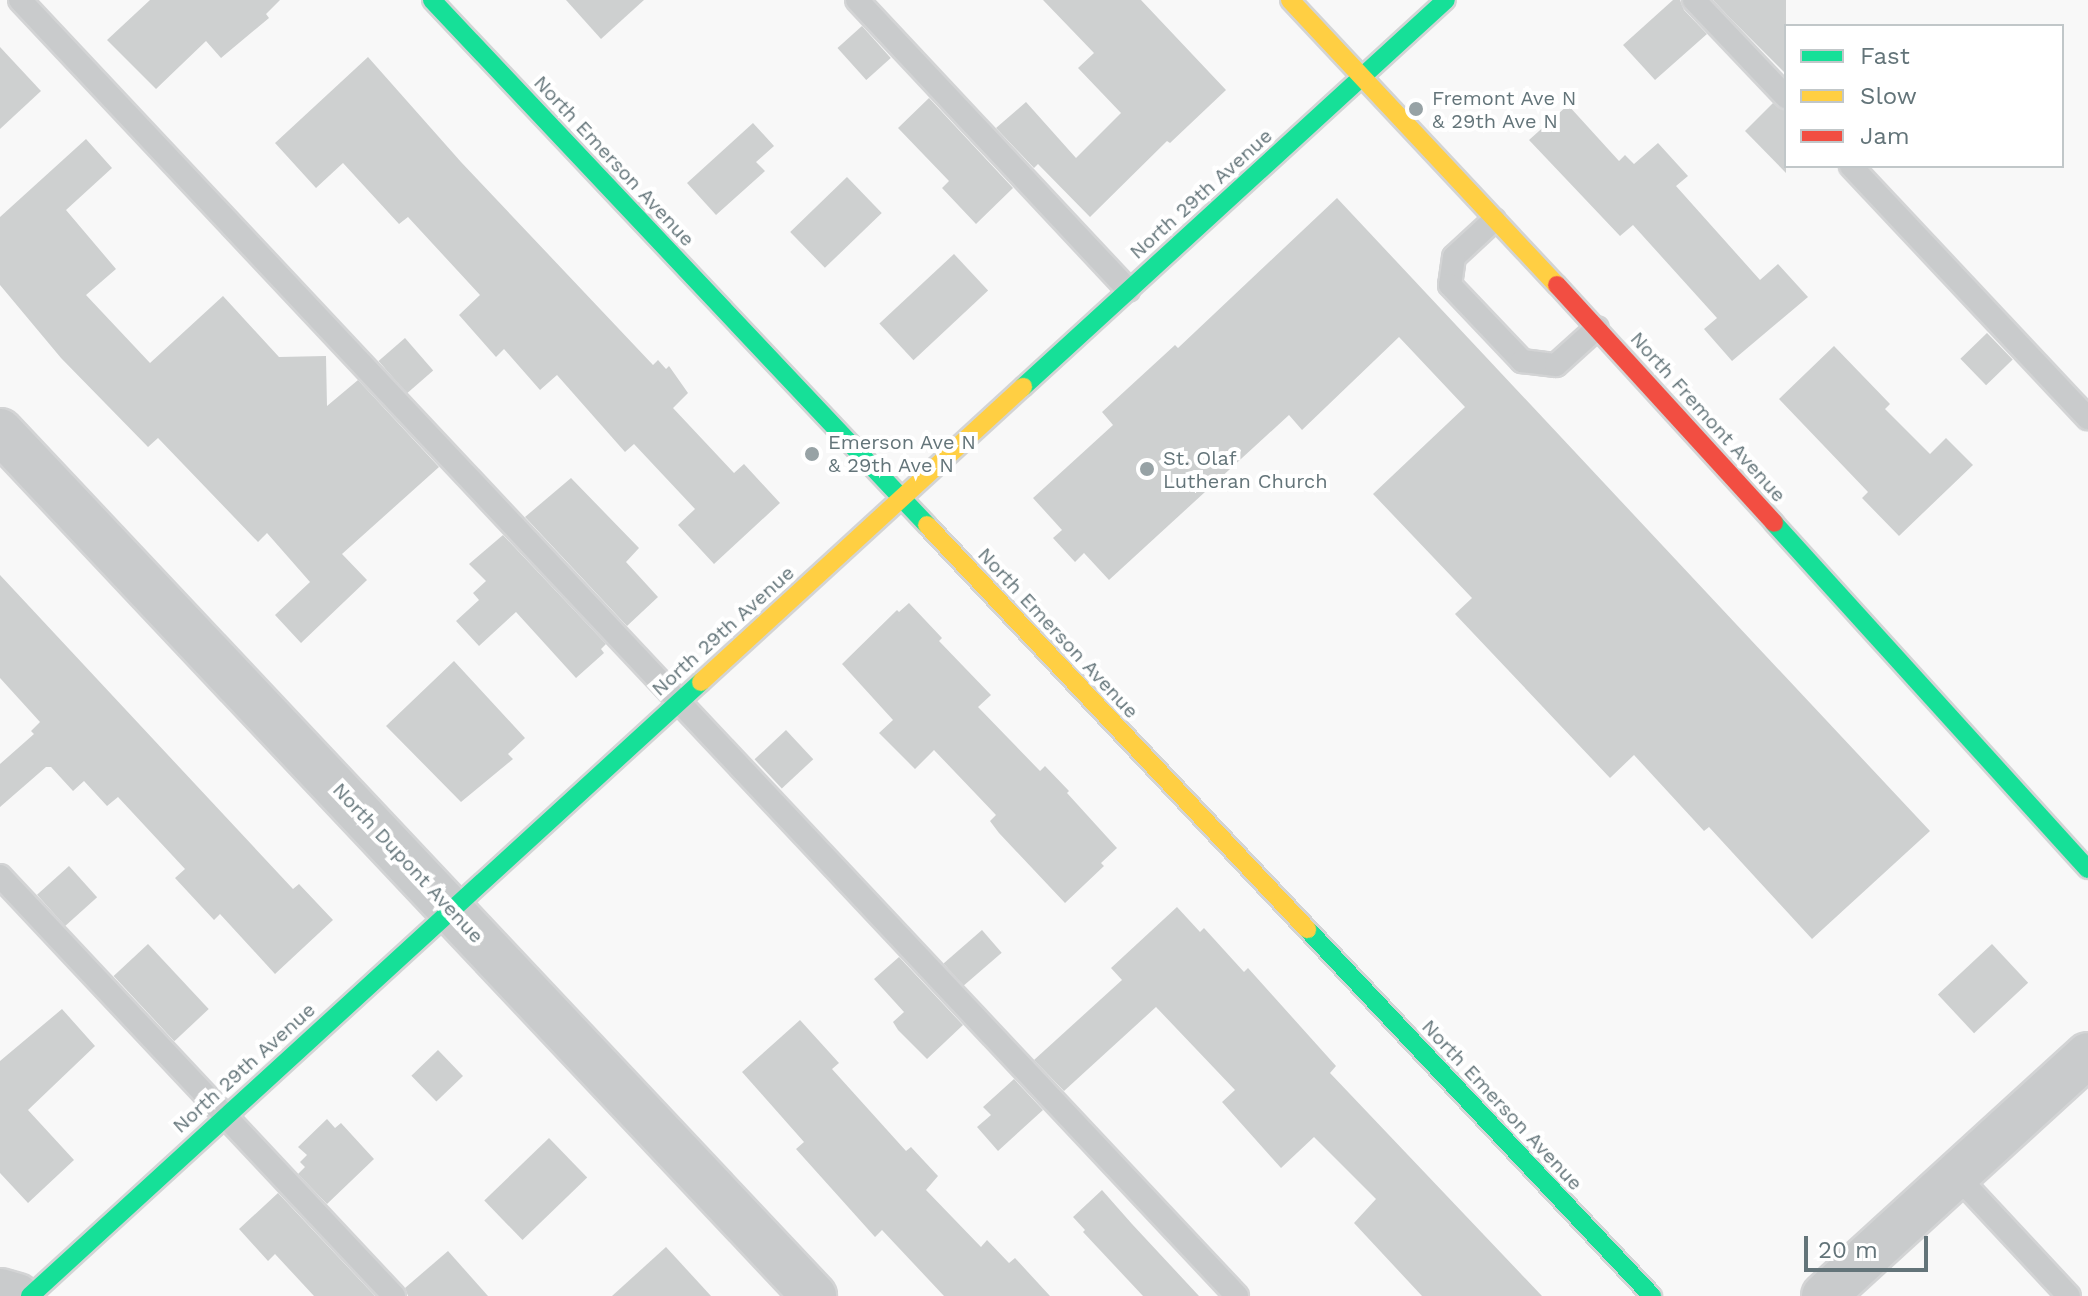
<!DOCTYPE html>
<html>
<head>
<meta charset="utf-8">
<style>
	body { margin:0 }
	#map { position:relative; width:2088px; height:1296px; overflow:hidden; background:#f8f8f8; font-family:"Work Sans",sans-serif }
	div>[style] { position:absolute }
	.building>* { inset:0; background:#ced0d0; transform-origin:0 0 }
	.roads { filter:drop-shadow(2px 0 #d3d4d5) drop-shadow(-2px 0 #d3d4d5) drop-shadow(0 2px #d3d4d5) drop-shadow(0 -2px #d3d4d5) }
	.lane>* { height:22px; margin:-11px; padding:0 11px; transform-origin:11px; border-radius:11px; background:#c9cbcc }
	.street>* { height:44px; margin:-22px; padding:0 22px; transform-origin:22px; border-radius:22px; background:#c9cbcc }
	.fast>* { height:18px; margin:-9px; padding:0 9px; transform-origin:9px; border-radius:9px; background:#16e098 }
	.slow>* { height:18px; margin:-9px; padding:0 9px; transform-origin:9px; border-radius:9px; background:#ffcf43 }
	.jam>* { height:18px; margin:-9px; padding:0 9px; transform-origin:9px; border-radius:9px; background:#f24e42 }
	.dots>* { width:22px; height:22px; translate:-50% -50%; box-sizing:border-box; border:4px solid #fff; border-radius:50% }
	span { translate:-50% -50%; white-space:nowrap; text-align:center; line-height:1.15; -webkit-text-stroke:8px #fff; paint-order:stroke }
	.poi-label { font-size:20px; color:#637479 }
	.left { translate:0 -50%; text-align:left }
	.street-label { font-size:20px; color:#637479 }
	.legend { position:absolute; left:1784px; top:24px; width:280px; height:144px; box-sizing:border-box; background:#fff; border:2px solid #c1c7c9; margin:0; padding:10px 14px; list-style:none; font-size:24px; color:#637479 }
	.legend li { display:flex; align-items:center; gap:16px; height:40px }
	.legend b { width:40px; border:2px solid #c1c7c9 }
	.scale { position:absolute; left:1804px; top:1236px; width:124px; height:36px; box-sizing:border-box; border:4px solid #637479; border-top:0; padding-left:10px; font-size:24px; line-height:28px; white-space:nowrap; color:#637479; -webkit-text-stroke:6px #fff; paint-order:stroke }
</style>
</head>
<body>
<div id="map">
	<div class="building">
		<div style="clip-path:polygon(150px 0,280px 0,266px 14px,269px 18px,221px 58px,206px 41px,156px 89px,107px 40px)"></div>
		<div style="clip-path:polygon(566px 0,644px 0,601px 39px)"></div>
		<div style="clip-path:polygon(1043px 0,1141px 0,1226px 90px,1170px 143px,1167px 141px,1090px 217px,1038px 164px,1034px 168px,996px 128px,1026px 102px,1076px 158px,1121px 113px,1078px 68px,1094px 53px)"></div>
		<div style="clip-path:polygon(1673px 0,1680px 0,1684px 10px,1707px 34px,1655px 80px,1623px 45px)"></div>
		<div style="clip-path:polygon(1713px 0,1786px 0,1786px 74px,1731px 19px)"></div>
		<div style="left:862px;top:26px;width:43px;height:33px;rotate:48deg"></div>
		<div style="clip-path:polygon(0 47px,41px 91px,0 129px)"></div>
		<div style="clip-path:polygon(368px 57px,461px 162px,653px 365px,658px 360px,666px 369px,669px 366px,688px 393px,673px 408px,734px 473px,744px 464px,780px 503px,714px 564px,678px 525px,695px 509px,634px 444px,625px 452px,557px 375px,540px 390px,504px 349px,496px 357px,459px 315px,480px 295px,408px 217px,399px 224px,343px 163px,316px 188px,275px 143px)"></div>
		<div style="clip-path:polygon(929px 98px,1013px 188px,976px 224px,942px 188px,949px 181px,898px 128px)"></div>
		<div style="clip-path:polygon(1773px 103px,1786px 111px,1786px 173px,1745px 131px)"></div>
		<div style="clip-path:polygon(1568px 105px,1619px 161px,1625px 155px,1634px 164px,1658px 143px,1688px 176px,1676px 186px,1760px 280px,1778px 264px,1808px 297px,1732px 361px,1704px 329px,1717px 318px,1633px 225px,1620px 236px,1529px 140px)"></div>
		<div style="clip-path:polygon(753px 123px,774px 146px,756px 162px,765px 171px,716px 215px,687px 183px)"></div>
		<div style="clip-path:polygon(86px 139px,112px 168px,66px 210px,116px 269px,86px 295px,150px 363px,223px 296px,279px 357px,326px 356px,327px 406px,358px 380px,439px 467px,342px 554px,367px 580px,301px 643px,275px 615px,310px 582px,267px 533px,258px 542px,158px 438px,148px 447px,61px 358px,0 285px,0 217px)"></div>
		<div style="left:847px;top:177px;width:50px;height:79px;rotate:46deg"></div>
		<div style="clip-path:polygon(1337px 198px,1930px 831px,1812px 939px,1709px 827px,1704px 831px,1634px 755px,1610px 778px,1455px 614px,1472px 598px,1373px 494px,1465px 407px,1399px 337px,1302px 430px,1289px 415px,1109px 580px,1084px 553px,1075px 562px,1053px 538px,1062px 530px,1033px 498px,1113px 425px,1102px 412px,1175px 345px,1178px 348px)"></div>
		<div style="left:954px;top:254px;width:50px;height:102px;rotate:47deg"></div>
		<div style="left:1987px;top:333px;width:37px;height:37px;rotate:46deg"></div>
		<div style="left:405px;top:338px;width:43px;height:35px;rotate:49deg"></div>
		<div style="clip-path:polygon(1834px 346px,1890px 404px,1885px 409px,1930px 454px,1946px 438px,1973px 465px,1899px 536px,1862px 498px,1868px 492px,1779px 399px)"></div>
		<div style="clip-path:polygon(571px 478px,639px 548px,626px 562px,658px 597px,627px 626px,525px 517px)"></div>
		<div style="clip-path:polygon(503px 535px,606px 644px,601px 649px,604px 653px,576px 678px,516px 612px,479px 646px,456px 621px,479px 600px,473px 593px,486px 581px,469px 564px)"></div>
		<div style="clip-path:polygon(0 575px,293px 889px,299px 884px,333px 920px,275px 974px,220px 914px,214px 920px,175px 878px,185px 869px,118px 797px,107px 806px,84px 781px,73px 791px,51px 767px,46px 767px,0 807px,0 764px,34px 734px,31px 731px,40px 722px,0 678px)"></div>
		<div style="clip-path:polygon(909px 603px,942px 638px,939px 641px,991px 695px,978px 707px,1040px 771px,1045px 766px,1069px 791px,1067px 793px,1117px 848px,1101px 863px,1104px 866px,1065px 903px,999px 833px,990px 821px,996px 815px,934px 750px,915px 769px,879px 733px,893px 720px,842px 664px,897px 610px,899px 612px)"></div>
		<div style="clip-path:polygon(454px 661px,525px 738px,508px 754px,513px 759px,461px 802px,386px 726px)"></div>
		<div style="left:786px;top:730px;width:40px;height:43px;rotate:47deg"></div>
		<div style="left:69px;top:866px;width:42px;height:43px;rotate:48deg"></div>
		<div style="clip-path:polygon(1177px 907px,1200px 932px,1204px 928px,1244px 972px,1248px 968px,1336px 1066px,1330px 1073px,1542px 1296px,1422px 1296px,1354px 1223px,1376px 1199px,1314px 1137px,1281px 1168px,1222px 1102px,1235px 1090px,1156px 1007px,1064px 1091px,1034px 1060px,1122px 980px,1111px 968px)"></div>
		<div style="left:982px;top:930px;width:30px;height:51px;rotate:49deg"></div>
		<div style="left:148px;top:944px;width:89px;height:47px;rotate:47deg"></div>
		<div style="left:1992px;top:944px;width:53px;height:74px;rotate:47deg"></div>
		<div style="clip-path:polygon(899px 957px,963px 1025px,927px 1059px,898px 1030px,893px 1022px,904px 1012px,874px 979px)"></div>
		<div style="clip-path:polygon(62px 1009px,95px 1046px,28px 1110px,74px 1160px,28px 1203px,0 1173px,0 1061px)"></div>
		<div style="clip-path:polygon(800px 1020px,839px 1063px,832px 1069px,906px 1151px,911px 1147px,938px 1176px,926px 1190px,981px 1247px,987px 1240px,1009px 1263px,1015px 1258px,1050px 1296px,944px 1296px,882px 1230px,875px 1237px,796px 1149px,804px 1142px,742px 1072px)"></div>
		<div style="left:438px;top:1050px;width:36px;height:37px;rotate:46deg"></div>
		<div style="clip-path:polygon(1014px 1079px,1043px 1110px,998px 1151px,977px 1127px,991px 1115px,983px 1107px)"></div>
		<div style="clip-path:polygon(327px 1119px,335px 1128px,341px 1123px,374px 1159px,327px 1204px,298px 1174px,305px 1167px,300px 1162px,307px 1155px,298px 1147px)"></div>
		<div style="left:549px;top:1138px;width:55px;height:90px;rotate:46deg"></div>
		<div style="clip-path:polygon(1102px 1190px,1132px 1224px,1199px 1296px,1143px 1296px,1083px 1232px,1085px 1230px,1073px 1217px)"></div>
		<div style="clip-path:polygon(278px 1193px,375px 1296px,314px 1296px,275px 1254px,268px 1261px,239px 1229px)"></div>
		<div style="clip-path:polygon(666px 1247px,711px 1296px,612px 1296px)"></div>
		<div style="clip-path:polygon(448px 1251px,488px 1296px,408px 1296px,405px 1288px)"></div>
	</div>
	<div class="roads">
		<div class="lane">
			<div style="left:20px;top:0;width:1778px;rotate:46.8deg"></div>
			<div style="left:857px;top:0;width:397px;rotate:46.9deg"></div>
			<div style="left:1694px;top:0;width:134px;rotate:46.5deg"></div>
			<div style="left:1851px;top:166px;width:346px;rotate:46.8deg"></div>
			<div style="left:1494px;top:220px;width:54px;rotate:137.2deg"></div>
			<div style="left:1454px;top:257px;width:28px;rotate:98deg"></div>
			<div style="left:1450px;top:285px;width:105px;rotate:46.5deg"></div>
			<div style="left:1522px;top:361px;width:34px;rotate:7deg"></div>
			<div style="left:1556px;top:365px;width:55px;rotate:-42.1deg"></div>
			<div style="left:0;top:876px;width:576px;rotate:46.83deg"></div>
			<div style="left:1957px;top:1176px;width:164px;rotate:47deg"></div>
		</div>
		<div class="street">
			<div style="left:0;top:431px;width:1188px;rotate:46.74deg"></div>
			<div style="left:0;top:1291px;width:18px;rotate:16deg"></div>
			<div style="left:1824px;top:1296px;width:357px;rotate:-42.4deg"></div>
		</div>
		<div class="fast">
			<div style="left:432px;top:0;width:722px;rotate:46.68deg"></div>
			<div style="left:1023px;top:387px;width:573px;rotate:-42.46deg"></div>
			<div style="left:1774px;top:523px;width:467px;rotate:47.8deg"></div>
			<div style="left:1307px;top:929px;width:504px;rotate:46.77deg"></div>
			<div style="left:30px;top:1296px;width:910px;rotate:-42.46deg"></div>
		</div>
		<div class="slow">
			<div style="left:1290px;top:0;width:391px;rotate:46.9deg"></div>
			<div style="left:927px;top:525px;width:555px;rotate:46.75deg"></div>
			<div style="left:701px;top:682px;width:437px;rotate:-42.5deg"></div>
		</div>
		<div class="jam">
			<div style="left:1557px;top:285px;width:322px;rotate:47.6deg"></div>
		</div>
	</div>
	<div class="dots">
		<div style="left:1416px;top:109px;background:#97a2a5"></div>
		<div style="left:812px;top:454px;background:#97a2a5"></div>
		<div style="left:1147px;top:469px;background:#97a2a5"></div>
	</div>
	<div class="poi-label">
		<span class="left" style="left:1432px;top:110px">Fremont Ave N<br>&amp; 29th Ave N</span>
		<span class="left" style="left:828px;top:454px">Emerson Ave N<br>&amp; 29th Ave N</span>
		<span class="left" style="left:1163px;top:470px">St. Olaf<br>Lutheran Church</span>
	</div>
	<div class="street-label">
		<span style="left:614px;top:161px;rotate:47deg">North Emerson Avenue</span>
		<span style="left:1201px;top:194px;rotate:-42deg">North 29th Avenue</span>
		<span style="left:1708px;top:417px;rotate:48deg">North Fremont Avenue</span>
		<span style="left:723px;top:631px;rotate:-42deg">North 29th Avenue</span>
		<span style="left:1058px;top:633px;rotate:47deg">North Emerson Avenue</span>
		<span style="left:408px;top:863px;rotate:47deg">North Dupont Avenue</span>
		<span style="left:244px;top:1068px;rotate:-42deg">North 29th Avenue</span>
		<span style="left:1502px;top:1105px;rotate:47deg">North Emerson Avenue</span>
	</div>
	<ul class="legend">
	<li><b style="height:10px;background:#16e098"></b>Fast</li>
	<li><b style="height:10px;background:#ffcf43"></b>Slow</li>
	<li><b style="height:10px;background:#f24e42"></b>Jam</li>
	</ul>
	<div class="scale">20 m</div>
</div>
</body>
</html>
